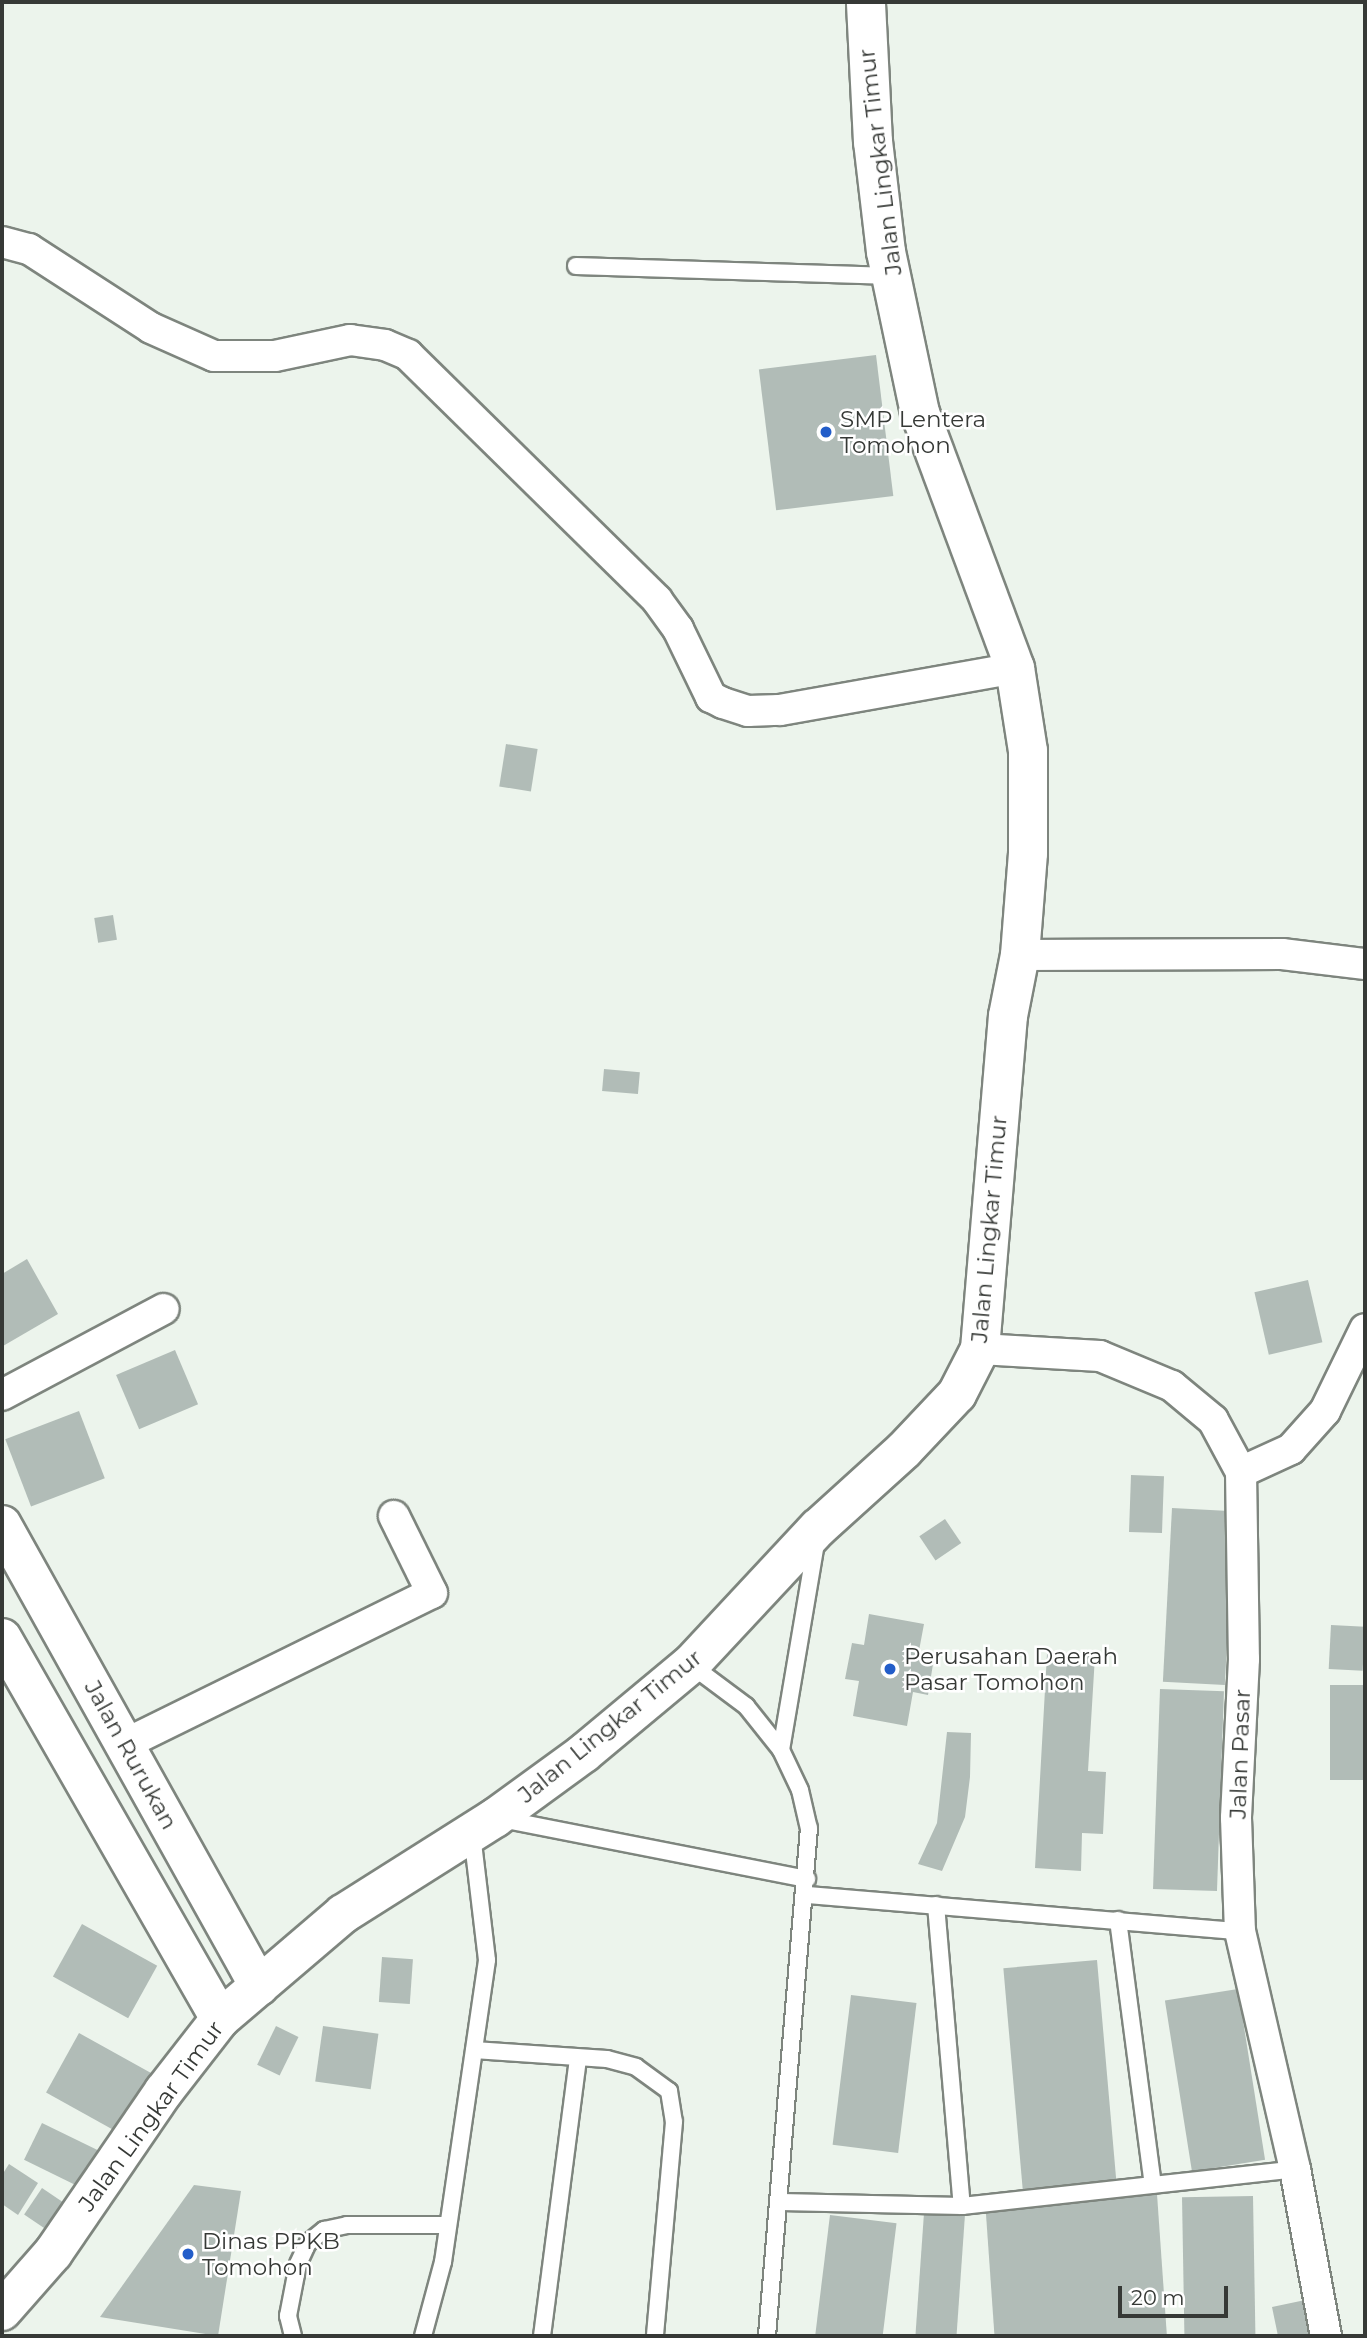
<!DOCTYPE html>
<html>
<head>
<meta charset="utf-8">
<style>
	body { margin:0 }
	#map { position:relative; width:1367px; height:2338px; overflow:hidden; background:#ecf4ec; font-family:Montserrat,sans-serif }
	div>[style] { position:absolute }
	.building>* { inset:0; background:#b1bcb7; transform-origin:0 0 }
	.roads { filter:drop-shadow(2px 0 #7e857e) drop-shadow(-2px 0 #7e857e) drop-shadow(0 2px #7e857e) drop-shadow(0 -2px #7e857e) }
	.lane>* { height:16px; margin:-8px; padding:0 8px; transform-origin:8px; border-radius:8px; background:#fff }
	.street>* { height:30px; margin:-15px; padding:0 15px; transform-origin:15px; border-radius:15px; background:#fff }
	.secondary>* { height:38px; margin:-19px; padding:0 19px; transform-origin:19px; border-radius:19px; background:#fff }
	.dots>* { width:19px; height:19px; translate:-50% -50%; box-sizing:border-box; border:4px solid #fff; border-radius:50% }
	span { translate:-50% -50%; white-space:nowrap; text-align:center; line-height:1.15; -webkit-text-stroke:5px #fff; paint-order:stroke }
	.street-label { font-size:23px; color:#363936 }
	.poi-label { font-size:23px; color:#363936 }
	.left { translate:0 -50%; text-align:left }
	.frame { position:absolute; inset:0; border:4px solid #363936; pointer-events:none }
	.scale { position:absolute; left:1118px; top:2286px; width:110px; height:32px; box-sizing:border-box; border:4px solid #363936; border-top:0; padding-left:9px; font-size:21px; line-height:24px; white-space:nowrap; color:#363936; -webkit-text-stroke:5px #fff; paint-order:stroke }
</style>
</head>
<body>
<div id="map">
	<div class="building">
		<div style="left:876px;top:355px;width:142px;height:118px;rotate:83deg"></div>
		<div style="left:506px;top:744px;width:32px;height:43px;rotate:9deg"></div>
		<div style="left:113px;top:915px;width:25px;height:19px;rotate:81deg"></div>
		<div style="left:604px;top:1069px;width:36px;height:22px;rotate:5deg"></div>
		<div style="clip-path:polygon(27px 1259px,58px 1314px,3px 1346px,2px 1274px)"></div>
		<div style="left:1308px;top:1280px;width:64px;height:55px;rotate:77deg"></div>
		<div style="left:175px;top:1350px;width:59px;height:64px;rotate:67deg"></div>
		<div style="left:79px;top:1411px;width:72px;height:79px;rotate:69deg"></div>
		<div style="left:1131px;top:1475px;width:33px;height:57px;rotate:2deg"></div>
		<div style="left:1172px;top:1508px;width:62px;height:174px;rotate:3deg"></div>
		<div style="left:945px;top:1519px;width:29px;height:31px;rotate:56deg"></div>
		<div style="clip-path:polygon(869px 1614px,924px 1624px,918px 1656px,934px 1658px,928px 1695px,913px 1692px,907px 1726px,853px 1716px,859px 1681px,845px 1679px,852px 1643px,864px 1645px)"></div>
		<div style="left:1331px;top:1625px;width:34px;height:44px;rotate:3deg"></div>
		<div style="clip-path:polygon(1047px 1654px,1095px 1656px,1088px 1771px,1106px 1772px,1103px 1834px,1082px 1833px,1081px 1871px,1035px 1868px)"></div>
		<div style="left:1330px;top:1685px;width:35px;height:95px"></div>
		<div style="left:1160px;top:1689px;width:64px;height:200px;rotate:2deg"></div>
		<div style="clip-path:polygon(947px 1732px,971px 1733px,970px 1777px,965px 1817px,942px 1871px,918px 1864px,937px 1823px)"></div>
		<div style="left:82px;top:1924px;width:86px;height:60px;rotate:29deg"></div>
		<div style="left:382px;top:1957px;width:31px;height:45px;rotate:4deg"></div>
		<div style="left:1097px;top:1960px;width:222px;height:94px;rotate:85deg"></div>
		<div style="left:1238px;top:1989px;width:173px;height:74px;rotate:81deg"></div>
		<div style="left:851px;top:1995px;width:66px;height:151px;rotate:7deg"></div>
		<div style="left:276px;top:2026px;width:25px;height:43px;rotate:26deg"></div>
		<div style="left:323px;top:2026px;width:56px;height:56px;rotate:8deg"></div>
		<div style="left:79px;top:2033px;width:87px;height:68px;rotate:29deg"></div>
		<div style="left:42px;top:2123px;width:72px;height:41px;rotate:26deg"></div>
		<div style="clip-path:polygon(9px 2164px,38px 2183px,18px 2215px,2px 2204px,2px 2175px)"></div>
		<div style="clip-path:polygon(194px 2185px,241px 2191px,218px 2336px,100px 2317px)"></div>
		<div style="left:42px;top:2188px;width:41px;height:32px;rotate:34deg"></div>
		<div style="left:1157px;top:2194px;width:142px;height:172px;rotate:86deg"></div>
		<div style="left:1253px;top:2196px;width:140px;height:71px;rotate:89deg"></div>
		<div style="left:924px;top:2213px;width:41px;height:123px;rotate:4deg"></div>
		<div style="left:830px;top:2215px;width:67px;height:122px;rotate:7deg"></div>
		<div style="clip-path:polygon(1310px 2299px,1318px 2336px,1278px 2336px,1272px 2307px)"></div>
	</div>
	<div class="roads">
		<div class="lane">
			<div style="left:576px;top:266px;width:316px;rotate:1.8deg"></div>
			<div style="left:691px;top:1665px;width:69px;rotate:36.7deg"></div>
			<div style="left:746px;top:1706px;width:56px;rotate:51.5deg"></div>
			<div style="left:781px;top:1750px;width:44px;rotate:64.6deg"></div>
			<div style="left:800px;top:1790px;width:39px;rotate:77deg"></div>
			<div style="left:809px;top:1828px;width:510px;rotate:94.73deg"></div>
			<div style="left:781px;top:1750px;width:211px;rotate:-80.4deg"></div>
			<div style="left:501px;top:1819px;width:312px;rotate:11.1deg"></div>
			<div style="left:807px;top:1895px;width:434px;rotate:4.8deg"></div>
			<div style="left:936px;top:1905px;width:302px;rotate:85.1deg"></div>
			<div style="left:1118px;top:1920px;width:267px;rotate:82.5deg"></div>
			<div style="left:474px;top:2050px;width:133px;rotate:3.9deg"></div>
			<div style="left:607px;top:2059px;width:30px;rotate:15deg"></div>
			<div style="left:636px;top:2067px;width:41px;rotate:36deg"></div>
			<div style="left:669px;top:2091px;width:31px;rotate:81deg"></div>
			<div style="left:674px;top:2122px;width:215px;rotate:95.1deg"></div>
			<div style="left:781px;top:2202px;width:181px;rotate:1.3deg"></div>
			<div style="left:962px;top:2206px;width:335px;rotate:-6.3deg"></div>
			<div style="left:293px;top:2336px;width:21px;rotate:-104deg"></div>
			<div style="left:288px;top:2316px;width:53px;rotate:-79.1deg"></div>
			<div style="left:298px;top:2264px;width:23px;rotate:-65deg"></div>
			<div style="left:308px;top:2243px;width:21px;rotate:-39deg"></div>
			<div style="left:324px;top:2230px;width:24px;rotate:-12deg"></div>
			<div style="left:347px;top:2225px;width:101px"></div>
			<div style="left:423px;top:2336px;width:77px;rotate:-74.9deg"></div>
			<div style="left:443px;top:2262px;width:305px;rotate:-81.7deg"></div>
			<div style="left:487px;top:1960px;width:126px;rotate:-96.8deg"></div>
			<div style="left:542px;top:2336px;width:280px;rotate:-82.6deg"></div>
		</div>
		<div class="street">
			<div style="left:2px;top:242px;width:28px;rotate:15deg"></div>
			<div style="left:29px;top:249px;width:145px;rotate:32.9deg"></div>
			<div style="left:151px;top:328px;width:69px;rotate:24deg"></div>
			<div style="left:214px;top:356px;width:61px"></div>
			<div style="left:275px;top:356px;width:77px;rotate:-12deg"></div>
			<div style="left:350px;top:340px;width:35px;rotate:8deg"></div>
			<div style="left:385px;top:345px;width:25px;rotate:23deg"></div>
			<div style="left:408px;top:355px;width:349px;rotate:44.5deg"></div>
			<div style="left:657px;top:600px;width:36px;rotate:54deg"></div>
			<div style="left:678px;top:629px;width:76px;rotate:64.1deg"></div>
			<div style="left:711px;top:697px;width:13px;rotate:27deg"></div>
			<div style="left:723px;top:703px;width:26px;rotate:18deg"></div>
			<div style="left:748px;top:711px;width:32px;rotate:-2deg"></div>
			<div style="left:780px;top:710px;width:239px;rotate:-10.1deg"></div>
			<div style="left:1020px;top:955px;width:262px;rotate:-0.2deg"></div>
			<div style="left:1282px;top:954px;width:84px;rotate:6.9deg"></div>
			<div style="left:980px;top:1349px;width:120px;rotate:3.3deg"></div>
			<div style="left:1100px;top:1356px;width:78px;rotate:22.6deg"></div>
			<div style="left:1172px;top:1386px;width:53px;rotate:39.7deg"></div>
			<div style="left:1213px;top:1420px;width:59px;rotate:61.7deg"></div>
			<div style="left:1241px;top:1472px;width:187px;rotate:89.1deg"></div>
			<div style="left:1244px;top:1659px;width:159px;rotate:92.9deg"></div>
			<div style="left:1236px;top:1818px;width:113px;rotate:88deg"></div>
			<div style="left:1240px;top:1931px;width:244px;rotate:77deg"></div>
			<div style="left:1295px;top:2169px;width:170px;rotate:79.5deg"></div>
			<div style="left:2px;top:1395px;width:183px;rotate:-28deg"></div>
			<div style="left:1241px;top:1472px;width:55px;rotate:-24.7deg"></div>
			<div style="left:1291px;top:1449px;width:51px;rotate:-48.2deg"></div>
			<div style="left:1325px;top:1411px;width:91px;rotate:-64deg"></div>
			<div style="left:125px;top:1744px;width:342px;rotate:-26.2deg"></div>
			<div style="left:432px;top:1593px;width:86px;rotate:-116.3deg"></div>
		</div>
		<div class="secondary">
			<div style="left:2px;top:1525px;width:528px;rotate:60.86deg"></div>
			<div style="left:2px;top:1638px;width:439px;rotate:60.2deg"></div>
			<div style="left:2px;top:2311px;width:77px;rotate:-48.7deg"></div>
			<div style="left:53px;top:2253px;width:196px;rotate:-55.6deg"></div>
			<div style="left:164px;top:2091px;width:91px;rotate:-52.1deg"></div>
			<div style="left:220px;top:2019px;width:162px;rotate:-40.5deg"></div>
			<div style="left:343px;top:1914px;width:180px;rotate:-32.3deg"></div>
			<div style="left:495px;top:1818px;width:110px;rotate:-36.1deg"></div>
			<div style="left:584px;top:1753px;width:139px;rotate:-39.8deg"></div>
			<div style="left:691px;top:1664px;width:186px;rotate:-47deg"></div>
			<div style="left:818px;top:1528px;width:116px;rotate:-42.2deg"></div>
			<div style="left:904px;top:1450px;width:77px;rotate:-46.6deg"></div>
			<div style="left:957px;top:1394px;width:51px;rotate:-62.9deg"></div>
			<div style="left:980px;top:1349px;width:334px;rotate:-85.2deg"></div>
			<div style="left:1008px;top:1016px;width:62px;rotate:-78.9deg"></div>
			<div style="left:1020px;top:955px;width:102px;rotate:-85.5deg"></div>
			<div style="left:1028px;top:853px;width:102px;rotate:-90deg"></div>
			<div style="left:1028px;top:751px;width:84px;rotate:-98.9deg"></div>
			<div style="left:1015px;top:668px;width:272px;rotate:-110.4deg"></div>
			<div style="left:920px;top:413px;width:165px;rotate:-101.9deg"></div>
			<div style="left:886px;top:252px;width:111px;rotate:-96.7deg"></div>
			<div style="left:873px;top:142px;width:140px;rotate:-92.9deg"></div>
		</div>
	</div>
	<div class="dots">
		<div style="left:826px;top:432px;background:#225dc9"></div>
		<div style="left:890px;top:1669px;background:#225dc9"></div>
		<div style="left:188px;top:2254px;background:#225dc9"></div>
	</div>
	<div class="street-label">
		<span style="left:880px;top:162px;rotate:-97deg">Jalan Lingkar Timur</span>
		<span style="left:989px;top:1229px;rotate:-85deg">Jalan Lingkar Timur</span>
		<span style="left:610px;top:1726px;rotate:-39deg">Jalan Lingkar Timur</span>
		<span style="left:1240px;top:1754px;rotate:-88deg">Jalan Pasar</span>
		<span style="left:131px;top:1755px;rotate:61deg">Jalan Rurukan</span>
		<span style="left:151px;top:2116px;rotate:-54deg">Jalan Lingkar Timur</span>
	</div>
	<div class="poi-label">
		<span class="left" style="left:840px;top:432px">SMP Lentera<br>Tomohon</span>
		<span class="left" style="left:904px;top:1669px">Perusahan Daerah<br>Pasar Tomohon</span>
		<span class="left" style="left:202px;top:2254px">Dinas PPKB<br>Tomohon</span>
	</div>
	<div class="frame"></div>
	<div class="scale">20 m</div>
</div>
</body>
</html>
